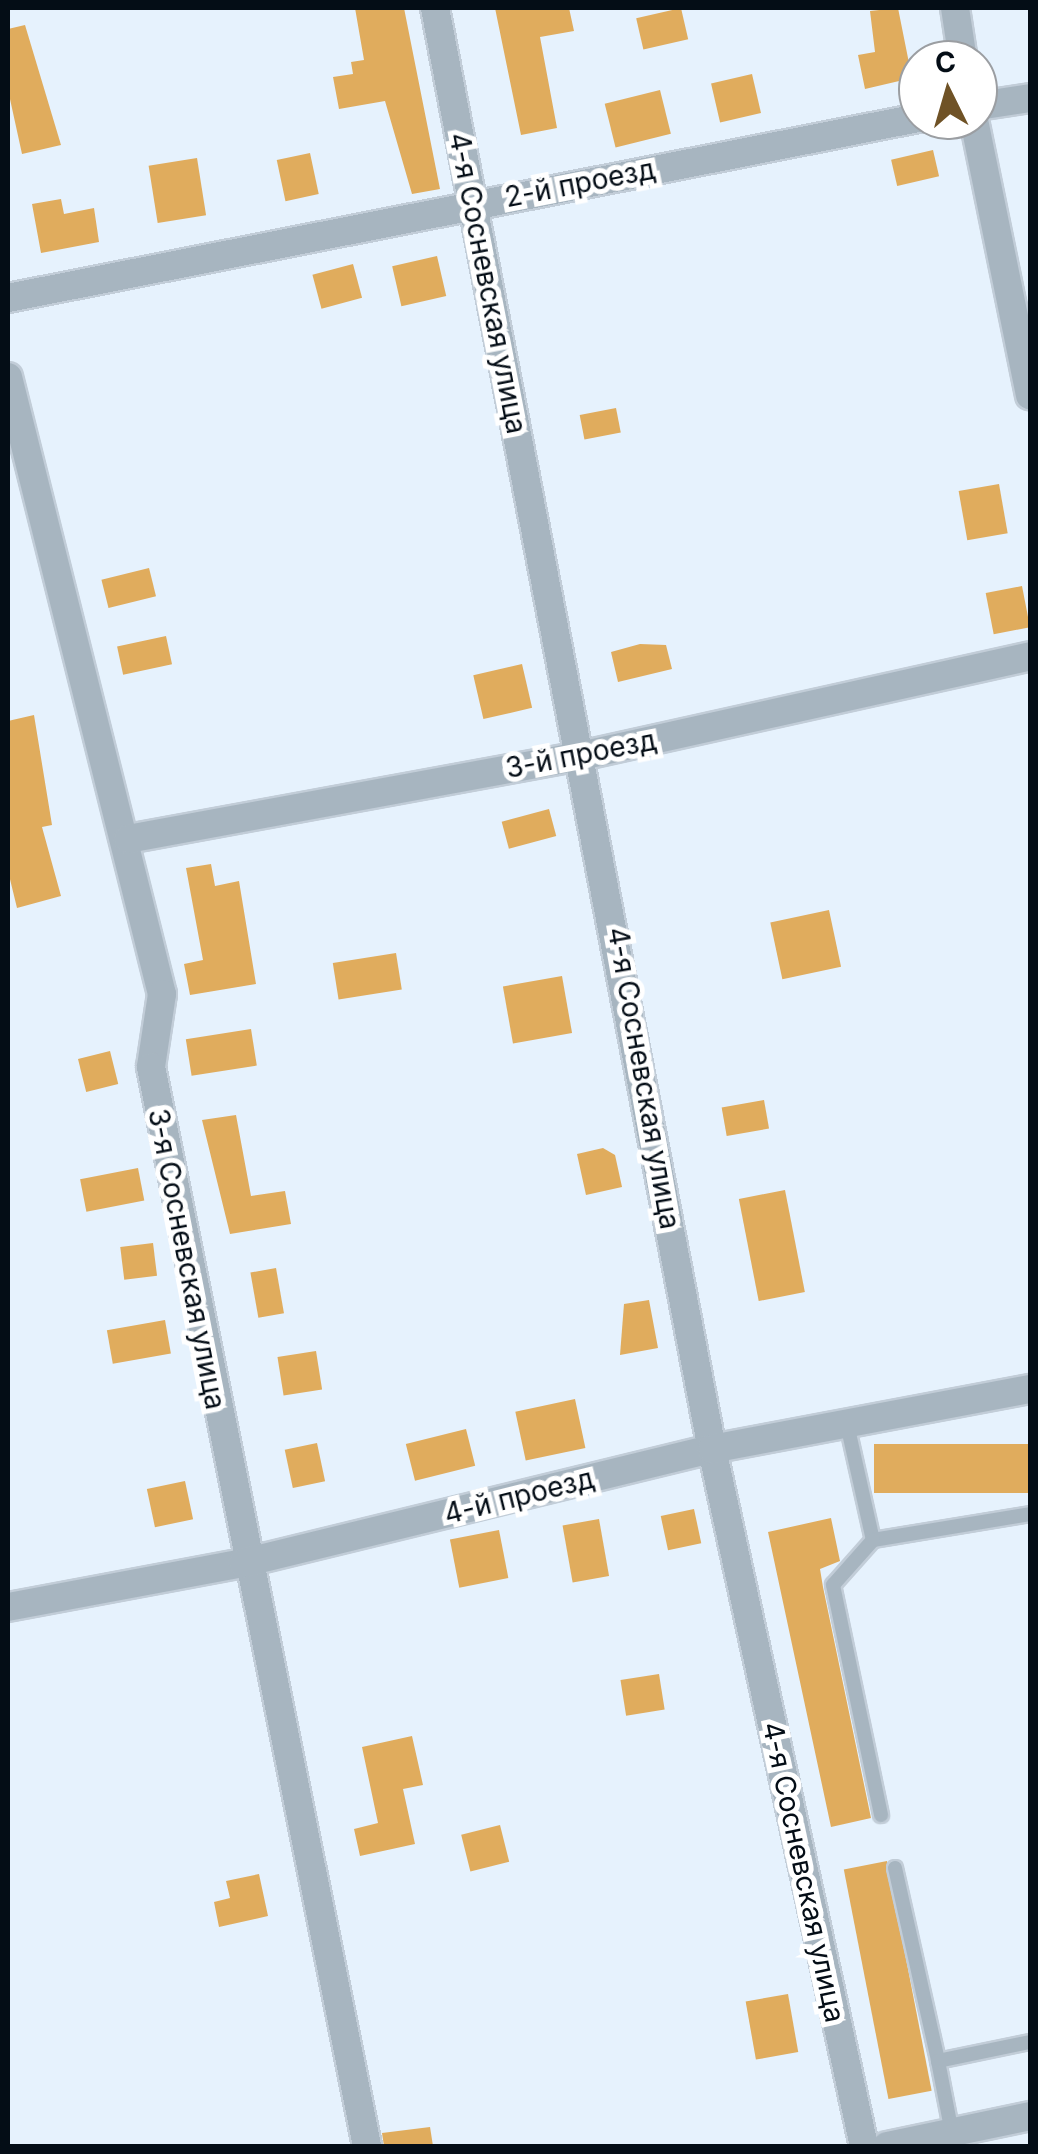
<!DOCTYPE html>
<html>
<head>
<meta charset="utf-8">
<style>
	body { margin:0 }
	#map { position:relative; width:1038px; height:2154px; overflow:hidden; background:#e6f2fd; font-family:Inter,sans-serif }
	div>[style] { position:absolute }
	.building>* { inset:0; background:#e0ac5d; transform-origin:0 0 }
	.roads { filter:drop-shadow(2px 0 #c2cdd8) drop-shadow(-2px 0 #c2cdd8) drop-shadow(0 2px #c2cdd8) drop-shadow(0 -2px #c2cdd8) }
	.lane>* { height:14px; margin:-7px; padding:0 7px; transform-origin:7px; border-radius:7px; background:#a7b5c0 }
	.street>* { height:28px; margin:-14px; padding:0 14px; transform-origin:14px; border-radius:14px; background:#a7b5c0 }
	span { translate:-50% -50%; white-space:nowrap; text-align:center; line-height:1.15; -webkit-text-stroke:10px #fff; paint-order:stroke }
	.street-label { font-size:28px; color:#040d16 }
	.frame { position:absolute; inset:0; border:10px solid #040d16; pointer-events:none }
	.north { position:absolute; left:898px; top:40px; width:100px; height:100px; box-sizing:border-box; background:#fff; border:2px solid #9b9ea2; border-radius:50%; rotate:355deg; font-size:28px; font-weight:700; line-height:40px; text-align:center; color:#040d16 }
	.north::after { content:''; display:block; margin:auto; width:35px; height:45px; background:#6f5226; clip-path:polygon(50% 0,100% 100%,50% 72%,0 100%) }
</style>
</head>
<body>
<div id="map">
	<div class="building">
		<div style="clip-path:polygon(355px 8px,404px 8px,440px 189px,412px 194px,385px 101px,339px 109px,333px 77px,353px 74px,351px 62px,364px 60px)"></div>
		<div style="clip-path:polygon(495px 8px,569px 8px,574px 31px,540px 37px,557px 128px,521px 135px)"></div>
		<div style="left:681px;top:8px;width:32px;height:46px;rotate:77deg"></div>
		<div style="clip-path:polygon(898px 8px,912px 78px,865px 89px,858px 55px,875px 52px,870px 11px)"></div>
		<div style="clip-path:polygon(25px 25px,61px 145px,22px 154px,8px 90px,8px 29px)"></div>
		<div style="left:752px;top:74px;width:40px;height:42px;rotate:77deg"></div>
		<div style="left:660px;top:90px;width:45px;height:57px;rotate:76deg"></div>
		<div style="left:933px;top:150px;width:27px;height:43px;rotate:77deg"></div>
		<div style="left:310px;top:153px;width:42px;height:34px;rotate:78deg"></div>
		<div style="left:197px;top:158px;width:58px;height:49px;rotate:81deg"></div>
		<div style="clip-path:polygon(61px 199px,64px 214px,94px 208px,99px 242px,41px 253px,32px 204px)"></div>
		<div style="left:437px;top:256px;width:41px;height:46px;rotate:77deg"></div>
		<div style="left:353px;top:264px;width:35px;height:42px;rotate:75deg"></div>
		<div style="left:616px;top:408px;width:25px;height:37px;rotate:79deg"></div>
		<div style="left:999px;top:484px;width:50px;height:41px;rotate:80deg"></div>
		<div style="left:149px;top:568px;width:29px;height:49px;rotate:76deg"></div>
		<div style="left:1022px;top:586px;width:42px;height:37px;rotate:79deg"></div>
		<div style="left:166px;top:636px;width:29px;height:50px;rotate:78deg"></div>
		<div style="clip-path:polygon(640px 644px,666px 645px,672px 669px,618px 682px,611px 652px)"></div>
		<div style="left:522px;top:664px;width:45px;height:50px;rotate:77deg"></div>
		<div style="clip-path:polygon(34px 715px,52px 825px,42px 827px,61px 896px,17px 908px,8px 871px,8px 721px)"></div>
		<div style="left:549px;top:809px;width:28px;height:49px;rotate:75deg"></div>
		<div style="clip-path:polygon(211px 864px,215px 886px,239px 881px,256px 984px,190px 995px,184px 964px,203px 960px,186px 868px)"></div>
		<div style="left:829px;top:910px;width:58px;height:60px;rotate:78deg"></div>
		<div style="left:396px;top:953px;width:37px;height:64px;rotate:81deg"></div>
		<div style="left:562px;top:976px;width:58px;height:60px;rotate:80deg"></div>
		<div style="left:251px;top:1029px;width:37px;height:66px;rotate:81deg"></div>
		<div style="left:110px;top:1051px;width:34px;height:33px;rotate:76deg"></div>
		<div style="left:764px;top:1100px;width:29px;height:43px;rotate:80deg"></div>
		<div style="clip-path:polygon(236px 1115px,251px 1196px,285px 1191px,291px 1224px,230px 1234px,202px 1120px)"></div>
		<div style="clip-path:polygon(603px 1148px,615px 1155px,622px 1187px,586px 1195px,577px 1154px)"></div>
		<div style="left:138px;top:1168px;width:33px;height:59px;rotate:79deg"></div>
		<div style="left:785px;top:1190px;width:104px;height:47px;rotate:79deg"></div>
		<div style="left:153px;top:1243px;width:33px;height:33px;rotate:83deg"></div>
		<div style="left:276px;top:1268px;width:46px;height:26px;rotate:80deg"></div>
		<div style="clip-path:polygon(649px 1300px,658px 1348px,620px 1355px,624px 1304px)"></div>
		<div style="left:165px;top:1320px;width:34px;height:59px;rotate:80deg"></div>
		<div style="left:316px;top:1351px;width:39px;height:39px;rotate:81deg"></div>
		<div style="left:575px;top:1399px;width:50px;height:61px;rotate:78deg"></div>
		<div style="left:466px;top:1429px;width:38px;height:62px;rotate:76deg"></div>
		<div style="left:317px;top:1443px;width:39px;height:33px;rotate:78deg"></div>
		<div style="left:1030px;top:1444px;width:49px;height:156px;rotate:90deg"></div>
		<div style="left:185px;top:1481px;width:39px;height:39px;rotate:78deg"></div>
		<div style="left:694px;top:1509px;width:35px;height:34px;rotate:78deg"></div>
		<div style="clip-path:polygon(831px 1518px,840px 1561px,820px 1569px,823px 1587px,871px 1818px,831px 1827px,768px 1532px)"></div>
		<div style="left:599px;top:1519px;width:58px;height:37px;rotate:80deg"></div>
		<div style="left:499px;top:1530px;width:49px;height:50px;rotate:79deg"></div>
		<div style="left:659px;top:1674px;width:36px;height:39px;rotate:81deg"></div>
		<div style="clip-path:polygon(412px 1736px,423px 1785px,403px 1789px,415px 1844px,360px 1856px,354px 1829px,378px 1823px,362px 1747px)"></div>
		<div style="left:500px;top:1825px;width:38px;height:40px;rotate:76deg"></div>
		<div style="left:887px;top:1861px;width:234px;height:44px;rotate:79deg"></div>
		<div style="clip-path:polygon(259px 1874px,268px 1916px,219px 1927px,214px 1902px,230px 1898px,226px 1881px)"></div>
		<div style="left:788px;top:1994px;width:59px;height:43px;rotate:80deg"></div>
		<div style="clip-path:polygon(430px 2127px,433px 2146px,384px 2146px,382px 2133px)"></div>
	</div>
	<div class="roads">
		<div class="lane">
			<div style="left:847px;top:1424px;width:119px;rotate:77.4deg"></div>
			<div style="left:873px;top:1540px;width:159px;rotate:-9.4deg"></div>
			<div style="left:873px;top:1540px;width:60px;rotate:131.6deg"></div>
			<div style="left:833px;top:1585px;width:235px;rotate:78.2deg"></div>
			<div style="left:895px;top:1868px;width:198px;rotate:77.4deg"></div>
			<div style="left:952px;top:2133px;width:73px;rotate:-101deg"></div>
			<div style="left:938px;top:2061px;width:94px;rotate:-11.7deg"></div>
		</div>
		<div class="street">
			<div style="left:435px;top:8px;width:1467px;rotate:79.12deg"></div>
			<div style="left:712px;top:1449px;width:713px;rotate:77.7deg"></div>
			<div style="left:955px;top:8px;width:53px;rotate:81.3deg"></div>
			<div style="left:978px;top:106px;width:53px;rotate:-8.7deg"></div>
			<div style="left:974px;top:120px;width:281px;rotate:78.5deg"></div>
			<div style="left:8px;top:298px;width:928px;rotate:-11.19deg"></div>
			<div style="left:8px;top:377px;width:636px;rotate:75.99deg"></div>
			<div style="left:162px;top:994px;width:74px;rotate:98.6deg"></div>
			<div style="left:151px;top:1067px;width:1100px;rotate:78.68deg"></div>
			<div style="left:128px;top:839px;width:465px;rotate:-10.4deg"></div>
			<div style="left:585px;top:755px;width:456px;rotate:-12.5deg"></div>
			<div style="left:8px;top:1607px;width:239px;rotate:-10.6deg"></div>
			<div style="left:243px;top:1563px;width:483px;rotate:-13.7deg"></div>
			<div style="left:712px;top:1449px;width:324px;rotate:-10.7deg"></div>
			<div style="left:887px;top:2146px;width:146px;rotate:-11.8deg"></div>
		</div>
	</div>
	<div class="street-label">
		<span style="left:580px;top:183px;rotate:-11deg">2-й проезд</span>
		<span style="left:488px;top:283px;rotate:79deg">4-я Сосневская улица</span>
		<span style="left:581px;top:754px;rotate:-11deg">3-й проезд</span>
		<span style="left:644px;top:1078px;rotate:80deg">4-я Сосневская улица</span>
		<span style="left:187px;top:1259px;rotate:79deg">3-я Сосневская улица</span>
		<span style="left:519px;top:1496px;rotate:-14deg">4-й проезд</span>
		<span style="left:804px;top:1872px;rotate:78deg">4-я Сосневская улица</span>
	</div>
	<div class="frame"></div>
	<div class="north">С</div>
</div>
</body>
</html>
